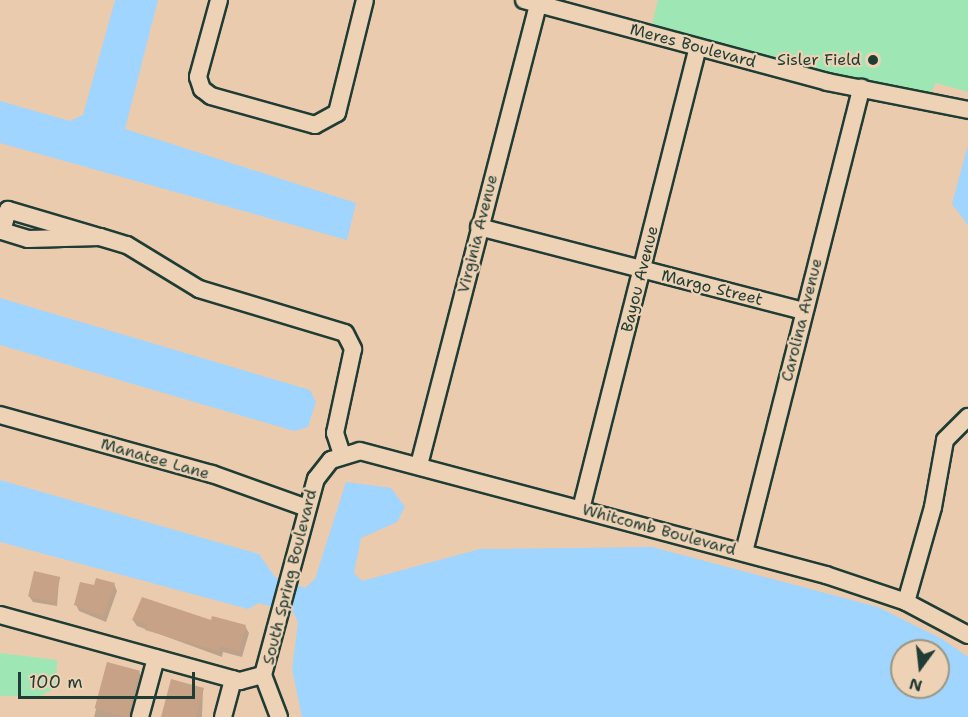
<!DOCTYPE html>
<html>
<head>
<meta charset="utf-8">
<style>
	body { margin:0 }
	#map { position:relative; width:968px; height:717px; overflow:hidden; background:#ebcbae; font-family:"Shantell Sans",sans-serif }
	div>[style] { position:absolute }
	.green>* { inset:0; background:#9ee7b5 }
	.water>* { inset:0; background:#9fd5fe }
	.shadow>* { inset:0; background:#0003 }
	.building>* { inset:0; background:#c8a286; transform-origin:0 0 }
	.roads { filter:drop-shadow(2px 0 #1f3d34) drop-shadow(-2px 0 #1f3d34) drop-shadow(0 2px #1f3d34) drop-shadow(0 -2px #1f3d34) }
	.minor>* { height:16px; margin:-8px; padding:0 8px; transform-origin:8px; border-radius:8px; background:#eed2b5 }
	.dots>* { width:16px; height:16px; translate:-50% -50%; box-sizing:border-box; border:3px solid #eed2b5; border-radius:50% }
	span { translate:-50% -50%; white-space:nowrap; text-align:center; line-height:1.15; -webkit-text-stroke:4.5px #eed2b5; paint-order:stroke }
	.street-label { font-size:16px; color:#1f3d34 }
	.poi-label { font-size:16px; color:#1f3d34 }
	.right { translate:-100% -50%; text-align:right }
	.north { position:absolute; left:890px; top:639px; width:60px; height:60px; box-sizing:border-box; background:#eed2b5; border:2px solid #9b9681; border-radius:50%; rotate:195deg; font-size:16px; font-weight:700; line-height:24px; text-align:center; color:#1f3d34 }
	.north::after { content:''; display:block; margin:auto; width:21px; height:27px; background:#1f3d34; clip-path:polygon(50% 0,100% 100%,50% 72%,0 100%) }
	.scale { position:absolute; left:18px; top:672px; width:177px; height:27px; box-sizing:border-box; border:3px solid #1f3d34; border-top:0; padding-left:8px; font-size:18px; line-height:21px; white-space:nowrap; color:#1f3d34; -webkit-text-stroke:4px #eed2b5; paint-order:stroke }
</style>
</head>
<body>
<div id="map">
	<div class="green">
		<div style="clip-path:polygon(658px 0,968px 0,968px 92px,936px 83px,931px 93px,835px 77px,651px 28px)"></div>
		<div style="clip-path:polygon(0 653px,57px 660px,56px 688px,40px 696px,0 696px)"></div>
	</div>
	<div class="water">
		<div style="clip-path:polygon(115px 0,158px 0,125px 129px,356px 203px,347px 240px,0 143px,0 101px,70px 121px,83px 115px)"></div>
		<div style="clip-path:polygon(968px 145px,968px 225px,952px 204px)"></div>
		<div style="clip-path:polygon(0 298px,310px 390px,316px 402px,308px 427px,294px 431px,0 345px)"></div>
		<div style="clip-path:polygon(evenodd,0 480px,259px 554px,275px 577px,305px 588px,315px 579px,346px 482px,391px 488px,405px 507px,397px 522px,361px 538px,354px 573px,362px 581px,480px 549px,652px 547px,878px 607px,942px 639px,968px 657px,968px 717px,302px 717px,292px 669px,298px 623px,294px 613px,259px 603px,248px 609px,0 542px,0 480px,902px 651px,938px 651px,938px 687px,902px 687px,902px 651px)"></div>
	</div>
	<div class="shadow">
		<div style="clip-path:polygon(59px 579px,57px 606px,33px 602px,29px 596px)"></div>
		<div style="clip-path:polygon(114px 584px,117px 591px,106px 622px,79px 611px,76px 605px,95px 587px)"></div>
		<div style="clip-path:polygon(133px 620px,212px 622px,245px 626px,249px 633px,242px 657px,223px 652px,222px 657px,137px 626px)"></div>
		<div style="clip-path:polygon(108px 664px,139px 672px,143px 679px,131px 717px,94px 717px)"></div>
		<div style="clip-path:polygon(203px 689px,202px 717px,162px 717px)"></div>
	</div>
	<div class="building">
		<div style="left:34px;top:571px;width:27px;height:26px;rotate:13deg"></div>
		<div style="clip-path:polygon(96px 578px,115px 583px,103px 617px,74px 605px,80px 582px,94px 585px)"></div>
		<div style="clip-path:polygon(142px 597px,211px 620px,212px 616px,246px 625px,239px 651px,220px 646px,218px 651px,145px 630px,147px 624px,132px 620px)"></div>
		<div style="left:107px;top:662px;width:34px;height:48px;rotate:15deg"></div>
		<div style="clip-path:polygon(171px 679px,204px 688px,196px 717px,161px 717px)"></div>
	</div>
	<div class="roads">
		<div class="minor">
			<div style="left:219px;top:0;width:80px;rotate:105.3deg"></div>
			<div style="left:198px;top:77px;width:13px;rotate:72deg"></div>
			<div style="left:202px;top:89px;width:11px;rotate:38deg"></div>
			<div style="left:211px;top:96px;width:108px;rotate:15.6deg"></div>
			<div style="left:315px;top:125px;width:25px;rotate:-29deg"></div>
			<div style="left:337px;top:113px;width:116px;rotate:-76.1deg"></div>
			<div style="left:524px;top:0;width:314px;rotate:15.1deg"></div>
			<div style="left:827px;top:82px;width:144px;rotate:11.2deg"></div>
			<div style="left:479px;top:227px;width:336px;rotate:14.5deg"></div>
			<div style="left:100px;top:237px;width:72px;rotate:178.4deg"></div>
			<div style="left:28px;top:239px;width:27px;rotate:-163deg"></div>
			<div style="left:2px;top:231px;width:22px;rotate:-74deg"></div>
			<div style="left:8px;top:210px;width:96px;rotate:16.4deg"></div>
			<div style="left:100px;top:237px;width:28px;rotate:17deg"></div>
			<div style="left:127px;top:245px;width:84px;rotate:31.4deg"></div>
			<div style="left:199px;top:289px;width:152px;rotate:16.8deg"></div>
			<div style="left:345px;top:333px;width:18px;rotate:63deg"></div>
			<div style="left:353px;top:349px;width:86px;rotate:102.1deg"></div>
			<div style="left:335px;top:433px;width:23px;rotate:72deg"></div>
			<div style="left:0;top:415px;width:220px;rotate:15.6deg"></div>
			<div style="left:212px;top:474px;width:101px;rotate:19.7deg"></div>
			<div style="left:419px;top:465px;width:480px;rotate:-75.5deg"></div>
			<div style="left:581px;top:509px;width:476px;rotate:-75.8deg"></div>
			<div style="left:744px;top:552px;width:479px;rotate:-75.8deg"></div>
			<div style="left:906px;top:602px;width:99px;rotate:-74.1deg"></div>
			<div style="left:933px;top:507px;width:68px;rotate:-79.8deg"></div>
			<div style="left:945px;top:440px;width:33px;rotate:-45deg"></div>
			<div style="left:0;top:615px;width:249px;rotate:15.4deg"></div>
			<div style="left:240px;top:681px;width:24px;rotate:-15deg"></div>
			<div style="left:263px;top:675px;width:203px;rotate:-74.9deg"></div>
			<div style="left:316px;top:479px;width:24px;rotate:-52deg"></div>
			<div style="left:331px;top:460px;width:30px;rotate:-17deg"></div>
			<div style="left:360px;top:451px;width:482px;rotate:14.9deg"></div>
			<div style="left:826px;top:575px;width:84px;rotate:18.6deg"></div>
			<div style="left:906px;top:602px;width:70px;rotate:28deg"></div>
			<div style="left:263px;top:675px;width:45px;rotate:69.1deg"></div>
			<div style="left:140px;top:717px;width:61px;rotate:-74.8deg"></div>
			<div style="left:223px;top:717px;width:39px;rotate:-75deg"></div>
		</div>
	</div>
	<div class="dots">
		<div style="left:873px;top:60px;background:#1f3d34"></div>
	</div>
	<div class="street-label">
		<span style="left:693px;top:46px;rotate:15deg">Meres Boulevard</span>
		<span style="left:478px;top:234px;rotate:-76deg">Virginia Avenue</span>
		<span style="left:640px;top:279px;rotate:-76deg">Bayou Avenue</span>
		<span style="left:712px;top:288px;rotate:14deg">Margo Street</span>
		<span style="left:802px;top:320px;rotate:-76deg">Carolina Avenue</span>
		<span style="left:155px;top:459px;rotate:16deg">Manatee Lane</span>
		<span style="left:659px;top:530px;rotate:15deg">Whitcomb Boulevard</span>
		<span style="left:290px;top:577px;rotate:-76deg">South Spring Boulevard</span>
	</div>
	<div class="poi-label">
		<span class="right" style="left:861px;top:60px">Sisler Field</span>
	</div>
	<div class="north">N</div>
	<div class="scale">100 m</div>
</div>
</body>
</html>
